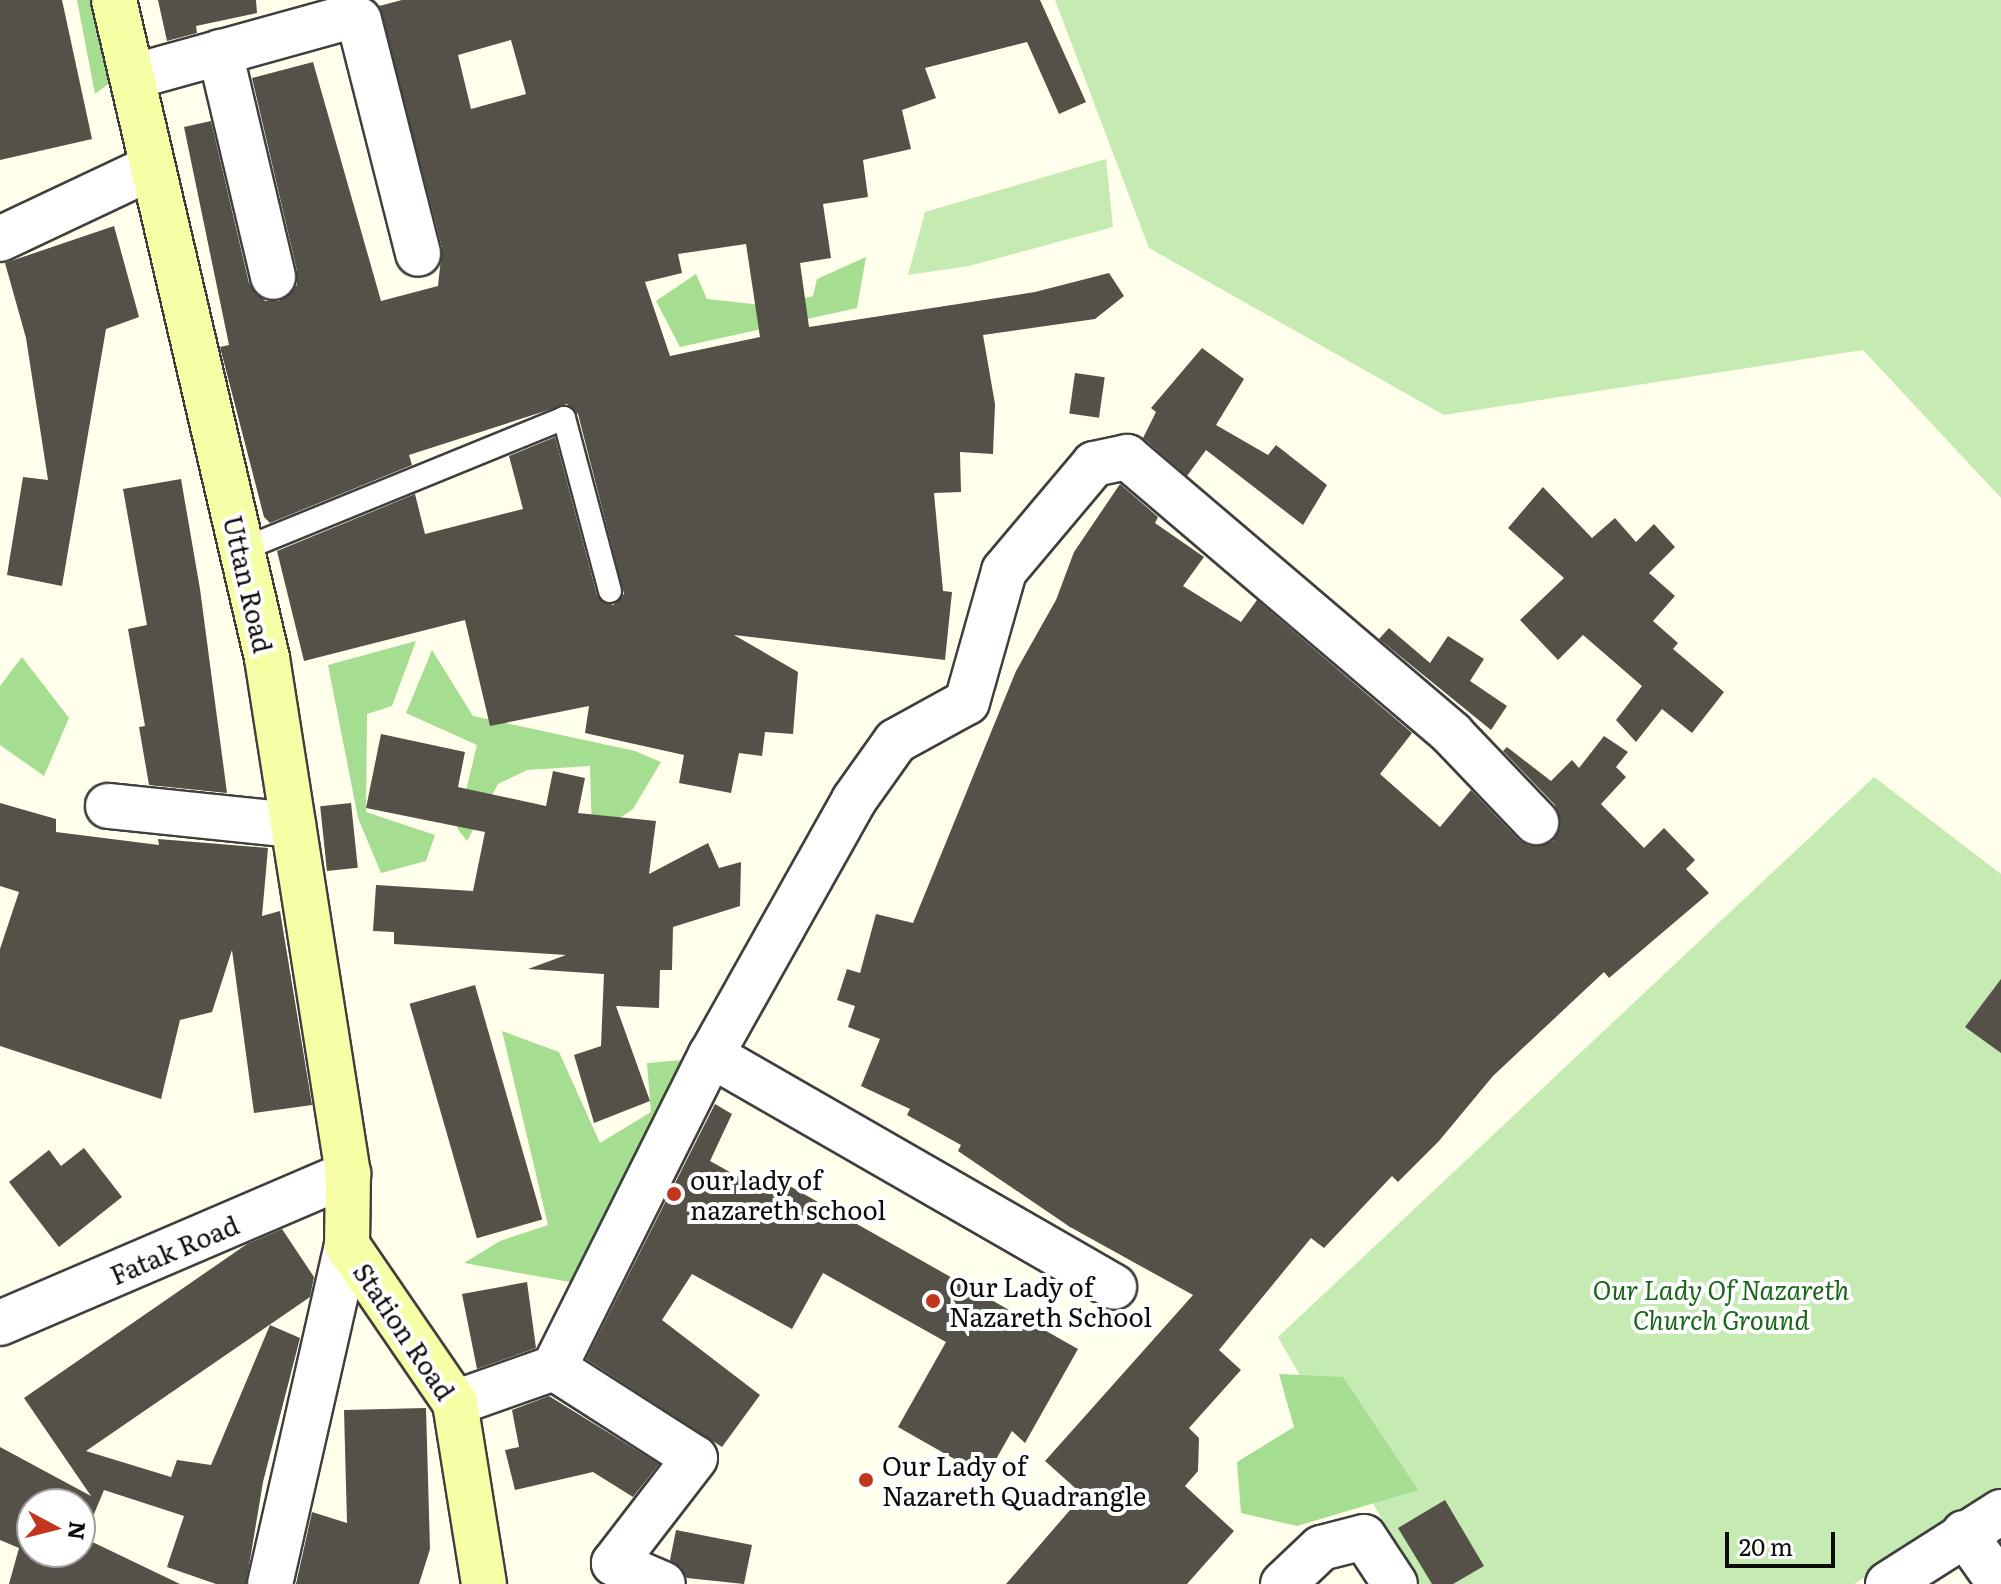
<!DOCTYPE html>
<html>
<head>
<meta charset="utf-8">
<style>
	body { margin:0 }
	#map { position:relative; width:2001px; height:1584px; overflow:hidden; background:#ffffeb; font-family:Literata,serif }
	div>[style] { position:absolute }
	.green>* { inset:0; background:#c5ebb3 }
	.forest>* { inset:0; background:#a5dd91 }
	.building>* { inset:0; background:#555048; transform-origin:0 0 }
	.roads { filter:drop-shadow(2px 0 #3f3f3f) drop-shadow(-2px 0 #3f3f3f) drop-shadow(0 2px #3f3f3f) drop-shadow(0 -2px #3f3f3f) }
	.lane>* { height:22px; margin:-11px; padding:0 11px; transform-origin:11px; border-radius:11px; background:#fff }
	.street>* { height:44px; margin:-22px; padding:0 22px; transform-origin:22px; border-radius:22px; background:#fff }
	.secondary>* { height:44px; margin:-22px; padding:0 22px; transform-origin:22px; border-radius:22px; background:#f7ffa6 }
	.dots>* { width:22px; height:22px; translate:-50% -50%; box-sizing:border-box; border:4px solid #fff; border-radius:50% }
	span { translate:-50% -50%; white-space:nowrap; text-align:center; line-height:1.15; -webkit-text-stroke:8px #fff; paint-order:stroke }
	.street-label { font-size:26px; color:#0c0c0c }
	.poi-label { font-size:26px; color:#0c0c0c }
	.left { translate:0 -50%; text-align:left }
	.park-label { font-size:26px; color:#1a6719; font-style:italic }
	.north { position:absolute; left:16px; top:1488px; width:80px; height:80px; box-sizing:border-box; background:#fff; border:2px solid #9e9e9e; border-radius:50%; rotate:97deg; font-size:22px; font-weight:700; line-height:32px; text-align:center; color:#0c0c0c }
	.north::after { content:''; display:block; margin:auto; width:28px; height:36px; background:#c3361d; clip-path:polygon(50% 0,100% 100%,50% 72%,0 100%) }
	.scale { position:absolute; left:1725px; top:1532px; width:110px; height:36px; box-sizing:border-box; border:4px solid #0c0c0c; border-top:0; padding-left:10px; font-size:24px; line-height:28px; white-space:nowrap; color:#0c0c0c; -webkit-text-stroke:6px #fff; paint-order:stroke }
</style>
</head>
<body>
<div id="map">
	<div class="green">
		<div style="clip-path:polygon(1055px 0,2001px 0,2001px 498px,1863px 350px,1444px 415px,1149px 248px)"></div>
		<div style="clip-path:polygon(1106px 159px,1113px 227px,969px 266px,908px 275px,925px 212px)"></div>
		<div style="clip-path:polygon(1874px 777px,2001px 874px,2001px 1494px,1854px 1584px,1419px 1584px,1278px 1337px)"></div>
	</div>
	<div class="forest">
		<div style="clip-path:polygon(77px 0,101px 0,119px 76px,95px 94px)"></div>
		<div style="clip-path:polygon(866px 257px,857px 308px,680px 347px,656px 301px,696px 274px,707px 299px,771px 306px,813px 296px,817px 279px)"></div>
		<div style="clip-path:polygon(416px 641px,392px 706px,367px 714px,366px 812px,435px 835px,426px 861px,381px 873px,358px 818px,328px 665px)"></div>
		<div style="clip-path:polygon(432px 650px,473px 716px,635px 751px,661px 762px,633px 809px,592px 837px,590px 766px,527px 770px,498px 784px,467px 841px,457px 828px,477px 745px,406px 713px)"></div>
		<div style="clip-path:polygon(22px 657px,69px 718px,44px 776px,0 745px,0 686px)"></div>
		<div style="clip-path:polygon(502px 1031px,559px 1052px,600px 1143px,651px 1112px,647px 1063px,684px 1060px,602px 1245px,570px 1282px,464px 1263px,500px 1241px,548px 1225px)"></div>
		<div style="clip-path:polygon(1279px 1374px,1343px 1377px,1418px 1490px,1297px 1526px,1241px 1513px,1237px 1462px,1294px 1427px)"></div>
	</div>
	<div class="building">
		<div style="clip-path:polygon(0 0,62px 0,92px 139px,0 160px)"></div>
		<div style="clip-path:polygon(158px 0,256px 0,257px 13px,196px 26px,197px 33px,167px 41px)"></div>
		<div style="clip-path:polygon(evenodd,402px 0,1040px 0,1086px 102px,1059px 114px,1027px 42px,925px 68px,936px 98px,902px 110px,911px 149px,863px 160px,868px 197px,823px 204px,831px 258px,800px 263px,809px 327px,1035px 292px,1109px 273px,1124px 296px,1095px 319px,983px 335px,995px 404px,993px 454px,960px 452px,961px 492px,934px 493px,943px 591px,952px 592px,945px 660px,734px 635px,798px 672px,793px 734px,765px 732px,762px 756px,739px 753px,731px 793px,679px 783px,684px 755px,585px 733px,589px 706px,490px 726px,465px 620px,304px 661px,277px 551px,415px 494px,425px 534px,523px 509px,509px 456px,555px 437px,597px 595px,613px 605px,624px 594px,578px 414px,567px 404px,409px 455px,412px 465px,270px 523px,264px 517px,220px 347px,229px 345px,184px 127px,211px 121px,249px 283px,265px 301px,279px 301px,297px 285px,297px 271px,252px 78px,313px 62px,381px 301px,438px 286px,442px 248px,379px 6px,402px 0,511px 40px,526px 94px,471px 109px,458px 55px,511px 40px,402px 0,746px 244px,760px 337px,670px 356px,645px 282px,682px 273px,678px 254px,746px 244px)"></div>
		<div style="clip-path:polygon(114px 226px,139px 317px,106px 329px,62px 586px,7px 575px,23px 477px,48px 480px,26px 338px,5px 263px)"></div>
		<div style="clip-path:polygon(1202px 348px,1244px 379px,1216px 425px,1268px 455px,1276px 445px,1327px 485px,1303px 525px,1206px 450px,1187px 476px,1143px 438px,1156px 412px,1151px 408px)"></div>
		<div style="left:1075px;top:373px;width:30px;height:41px;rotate:8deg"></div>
		<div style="clip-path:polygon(181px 479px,200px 589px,227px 793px,149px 785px,139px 727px,145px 726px,128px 629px,147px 625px,123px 489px)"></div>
		<div style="clip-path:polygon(1120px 484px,1158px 517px,1155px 523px,1204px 557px,1183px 586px,1241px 622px,1257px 600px,1412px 733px,1380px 774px,1440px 827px,1471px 790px,1519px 840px,1530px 846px,1553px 841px,1560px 828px,1555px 805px,1503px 751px,1507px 747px,1551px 781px,1572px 760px,1579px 768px,1604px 736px,1628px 752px,1616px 767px,1626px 777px,1601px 804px,1644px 848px,1664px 828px,1695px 860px,1686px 869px,1709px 893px,1609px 978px,1604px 972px,1493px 1076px,1439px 1141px,1398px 1182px,1392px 1176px,1324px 1248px,1311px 1238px,1219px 1350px,1241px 1370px,1189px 1428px,1199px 1438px,1198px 1471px,1185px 1486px,1234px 1531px,1187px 1584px,1006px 1584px,1083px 1495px,1045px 1461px,1193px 1295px,1070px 1227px,958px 1151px,961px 1145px,907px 1115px,910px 1109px,861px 1086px,880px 1039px,848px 1027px,855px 1006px,837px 1000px,847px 969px,860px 973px,876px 914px,913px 923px,1016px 671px,1056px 600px,1074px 552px)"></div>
		<div style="clip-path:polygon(1543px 487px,1592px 538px,1615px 518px,1636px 542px,1654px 524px,1675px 547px,1649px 573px,1675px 596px,1653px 621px,1678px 643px,1673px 649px,1724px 692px,1692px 733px,1662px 709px,1636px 742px,1616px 720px,1642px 686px,1583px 635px,1558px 660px,1520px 620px,1564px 578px,1508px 528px)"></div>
		<div style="clip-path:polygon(1389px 628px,1430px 663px,1448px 636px,1484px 659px,1470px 681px,1507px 706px,1491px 730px,1379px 639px)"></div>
		<div style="clip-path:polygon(381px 734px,465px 752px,458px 787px,546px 806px,553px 771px,585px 778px,578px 813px,656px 821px,649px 874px,708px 843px,719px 868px,741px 862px,740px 906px,673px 927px,672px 970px,660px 970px,659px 1008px,616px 1006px,650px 1101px,594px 1123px,574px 1055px,601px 1046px,604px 974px,528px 969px,566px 955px,394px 944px,394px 932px,373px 931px,376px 885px,473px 891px,485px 832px,366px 808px)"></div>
		<div style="clip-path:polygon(0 803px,56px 819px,56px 832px,159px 845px,158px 839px,268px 848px,262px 916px,280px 911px,312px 1105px,254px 1113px,232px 950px,212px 1012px,180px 1020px,161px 1099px,0 1046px,0 949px,19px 892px,0 886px)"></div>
		<div style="left:351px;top:803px;width:65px;height:31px;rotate:84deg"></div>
		<div style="clip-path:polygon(2001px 979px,2001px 1053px,1965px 1027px)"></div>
		<div style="left:475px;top:985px;width:244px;height:68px;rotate:74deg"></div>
		<div style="clip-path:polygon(715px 1104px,732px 1114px,710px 1161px,764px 1191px,772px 1176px,1078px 1349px,1025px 1443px,1012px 1431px,986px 1477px,898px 1427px,946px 1342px,823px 1273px,792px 1329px,692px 1274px,662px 1320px,760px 1395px,722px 1447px,586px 1359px)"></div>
		<div style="clip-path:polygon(84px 1148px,122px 1197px,59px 1247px,9px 1182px,49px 1150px,61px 1166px)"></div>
		<div style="clip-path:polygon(evenodd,282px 1229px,314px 1277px,310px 1297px,86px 1451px,171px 1477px,177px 1460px,211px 1465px,270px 1325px,300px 1338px,263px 1482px,246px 1584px,216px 1584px,167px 1567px,184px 1516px,104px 1490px,84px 1538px,180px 1584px,9px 1584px,19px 1548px,0 1540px,0 1447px,91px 1496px,24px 1398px,247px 1244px,282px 1229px,32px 1504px,80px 1504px,80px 1552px,32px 1552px,32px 1504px)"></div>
		<div style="clip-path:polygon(527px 1282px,536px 1348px,477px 1369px,462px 1294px)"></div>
		<div style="clip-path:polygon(549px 1396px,659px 1464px,633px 1497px,593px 1472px,515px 1490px,505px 1450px,519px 1447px,512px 1410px)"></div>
		<div style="clip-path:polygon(426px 1408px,430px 1549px,419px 1584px,296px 1584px,312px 1512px,347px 1523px,344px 1410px)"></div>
		<div style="clip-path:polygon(1445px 1500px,1484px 1566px,1453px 1584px,1432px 1584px,1398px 1528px)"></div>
		<div style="clip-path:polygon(676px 1530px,752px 1545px,744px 1584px,687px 1578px,670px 1560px)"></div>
	</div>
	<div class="roads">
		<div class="lane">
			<div style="left:241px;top:550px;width:349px;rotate:-22.2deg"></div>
			<div style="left:564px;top:418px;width:179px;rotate:75.1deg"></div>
		</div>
		<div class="street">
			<div style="left:220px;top:52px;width:231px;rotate:76.7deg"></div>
			<div style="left:132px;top:77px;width:225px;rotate:-15.5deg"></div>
			<div style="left:349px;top:17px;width:10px;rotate:17deg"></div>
			<div style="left:359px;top:20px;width:241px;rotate:75.8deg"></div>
			<div style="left:0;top:239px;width:168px;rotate:-25.3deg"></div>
			<div style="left:108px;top:806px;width:186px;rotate:5.9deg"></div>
			<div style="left:711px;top:1055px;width:465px;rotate:29.9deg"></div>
			<div style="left:0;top:1323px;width:379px;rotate:-23.2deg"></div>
			<div style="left:554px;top:1368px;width:350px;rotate:-63.4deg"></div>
			<div style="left:711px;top:1055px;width:292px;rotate:-60.7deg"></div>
			<div style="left:854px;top:800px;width:72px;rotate:-54.6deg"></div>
			<div style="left:896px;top:741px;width:81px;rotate:-28.8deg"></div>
			<div style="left:967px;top:702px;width:136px;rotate:-74.2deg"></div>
			<div style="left:1004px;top:571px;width:140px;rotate:-49.9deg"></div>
			<div style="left:1094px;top:464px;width:34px;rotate:-12deg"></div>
			<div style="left:1127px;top:457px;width:427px;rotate:40.4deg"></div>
			<div style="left:1452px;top:734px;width:122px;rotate:46.3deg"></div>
			<div style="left:455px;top:1403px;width:105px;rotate:-19.5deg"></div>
			<div style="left:554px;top:1368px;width:167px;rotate:32.6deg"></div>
			<div style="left:695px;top:1458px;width:133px;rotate:127.6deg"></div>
			<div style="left:614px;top:1563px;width:53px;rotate:23.2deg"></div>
			<div style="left:1964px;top:1533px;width:62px;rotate:54.8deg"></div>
			<div style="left:270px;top:1584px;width:348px;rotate:-77.2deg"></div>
			<div style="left:1283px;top:1584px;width:52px;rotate:-43.5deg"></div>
			<div style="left:1321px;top:1548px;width:44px;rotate:-14.3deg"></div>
			<div style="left:1364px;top:1537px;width:56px;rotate:56.6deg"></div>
			<div style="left:1888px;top:1584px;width:134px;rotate:-32.5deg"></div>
		</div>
		<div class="secondary">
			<div style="left:114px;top:0;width:676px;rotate:76.91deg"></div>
			<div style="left:267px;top:658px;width:522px;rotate:81.08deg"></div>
			<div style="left:348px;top:1174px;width:71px;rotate:90.8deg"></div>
			<div style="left:347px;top:1245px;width:191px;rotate:55.6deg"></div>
			<div style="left:455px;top:1403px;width:183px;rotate:80.9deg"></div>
		</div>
	</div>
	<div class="dots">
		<div style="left:674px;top:1194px;background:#c3361d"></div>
		<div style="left:933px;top:1301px;background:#c3361d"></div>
		<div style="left:866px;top:1480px;background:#c3361d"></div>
	</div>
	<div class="street-label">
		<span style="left:249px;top:584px;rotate:77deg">Uttan Road</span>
		<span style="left:174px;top:1249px;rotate:-23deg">Fatak Road</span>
		<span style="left:405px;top:1331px;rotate:56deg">Station Road</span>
	</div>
	<div class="poi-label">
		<span class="left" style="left:690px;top:1194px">our lady of<br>nazareth school</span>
		<span class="left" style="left:949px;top:1301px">Our Lady of<br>Nazareth School</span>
		<span class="left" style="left:882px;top:1480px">Our Lady of<br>Nazareth Quadrangle</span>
	</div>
	<div class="park-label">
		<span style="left:1721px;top:1304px">Our Lady Of Nazareth<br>Church Ground</span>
	</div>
	<div class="north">N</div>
	<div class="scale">20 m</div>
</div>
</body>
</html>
